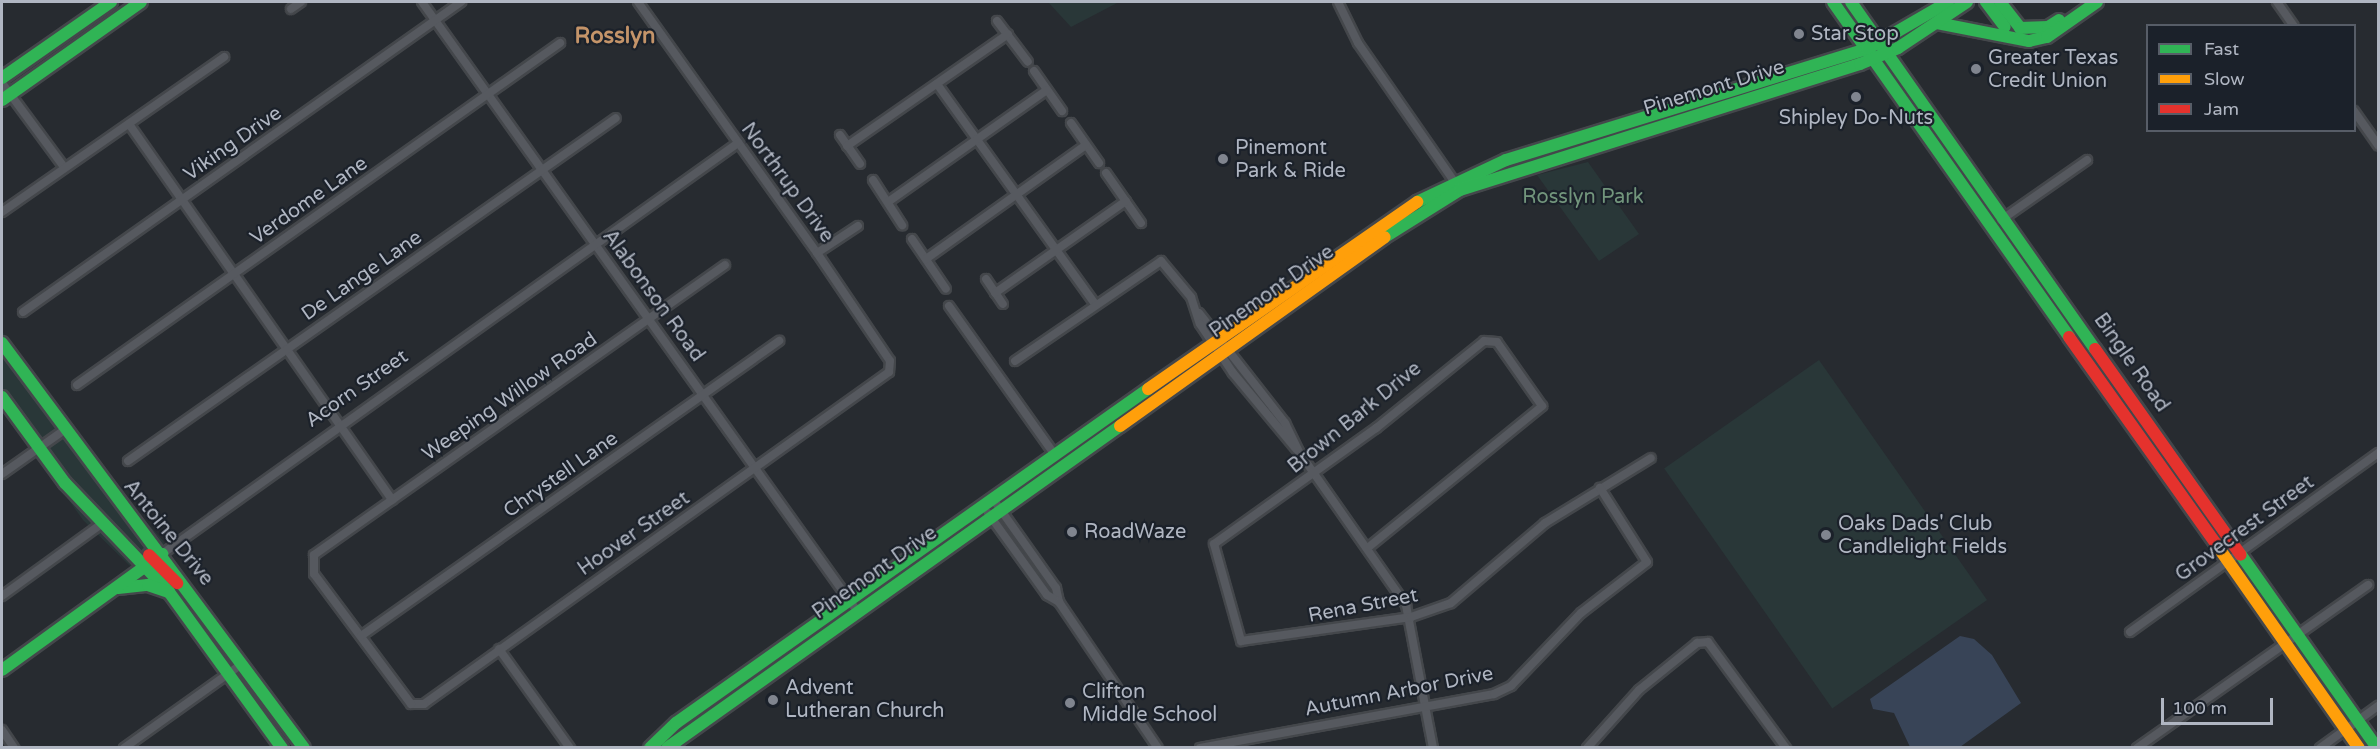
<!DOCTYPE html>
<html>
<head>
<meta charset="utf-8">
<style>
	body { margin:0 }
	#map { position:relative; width:2380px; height:749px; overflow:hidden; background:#272b30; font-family:"Varela Round",sans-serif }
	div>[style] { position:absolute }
	.green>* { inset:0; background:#293738; transform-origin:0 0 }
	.water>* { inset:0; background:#384457 }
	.roads { filter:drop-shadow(2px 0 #44474b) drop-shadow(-2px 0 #44474b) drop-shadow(0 2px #44474b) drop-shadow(0 -2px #44474b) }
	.street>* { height:8px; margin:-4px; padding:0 4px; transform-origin:4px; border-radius:4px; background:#56595f }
	.fast>* { height:12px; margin:-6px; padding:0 6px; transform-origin:6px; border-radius:6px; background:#30b455 }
	.slow>* { height:12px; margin:-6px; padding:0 6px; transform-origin:6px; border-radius:6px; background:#ff9f0a }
	.jam>* { height:12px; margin:-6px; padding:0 6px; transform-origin:6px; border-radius:6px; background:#e5322d }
	.dots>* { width:16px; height:16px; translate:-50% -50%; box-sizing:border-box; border:3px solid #1b212a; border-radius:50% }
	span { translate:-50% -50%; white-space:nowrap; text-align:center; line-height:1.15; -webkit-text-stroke:4.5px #1b212a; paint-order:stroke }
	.poi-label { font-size:20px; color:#b0b6c2 }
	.left { translate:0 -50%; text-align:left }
	.street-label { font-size:20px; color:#b0b6c2 }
	.park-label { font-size:20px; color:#72957c }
	.quarter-label { font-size:22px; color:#c49469; font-weight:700 }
	.frame { position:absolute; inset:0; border:3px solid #b0b6c2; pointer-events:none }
	.legend { position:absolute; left:2146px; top:24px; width:210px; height:108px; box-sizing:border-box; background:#1b212a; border:2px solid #575d67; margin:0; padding:8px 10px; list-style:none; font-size:18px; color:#b0b6c2 }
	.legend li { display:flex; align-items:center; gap:12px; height:30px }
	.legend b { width:30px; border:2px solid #575d67 }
	.scale { position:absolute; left:2161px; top:698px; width:112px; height:27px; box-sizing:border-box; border:3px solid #b0b6c2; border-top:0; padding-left:8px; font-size:18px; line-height:21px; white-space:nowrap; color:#b0b6c2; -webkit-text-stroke:4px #1b212a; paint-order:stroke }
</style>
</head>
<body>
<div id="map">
	<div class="green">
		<div style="clip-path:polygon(1048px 2px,1119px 2px,1071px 27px)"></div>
		<div style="clip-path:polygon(1588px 162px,1639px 234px,1599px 261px,1537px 175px)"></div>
		<div style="clip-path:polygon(2px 331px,103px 472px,165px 543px,131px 567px,83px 520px,2px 407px)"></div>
		<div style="left:1819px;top:360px;width:293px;height:189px;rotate:55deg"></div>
	</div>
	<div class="water">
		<div style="clip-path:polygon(1960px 636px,1974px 639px,1992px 655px,2021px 703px,1960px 747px,1910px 747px,1894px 713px,1873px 709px,1870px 699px)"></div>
	</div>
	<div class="roads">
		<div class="street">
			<div style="left:422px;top:2px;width:748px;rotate:54.46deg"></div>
			<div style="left:638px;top:2px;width:308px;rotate:54.5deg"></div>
			<div style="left:817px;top:253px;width:130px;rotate:55.9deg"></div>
			<div style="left:890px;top:361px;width:11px;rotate:95deg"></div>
			<div style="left:889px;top:372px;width:571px;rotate:144.47deg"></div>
			<div style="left:424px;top:704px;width:13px;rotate:180deg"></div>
			<div style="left:411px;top:704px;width:162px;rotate:-126.7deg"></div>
			<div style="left:314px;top:574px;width:19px;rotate:-90deg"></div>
			<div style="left:314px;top:555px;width:503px;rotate:-35.21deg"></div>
			<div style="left:1338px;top:2px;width:46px;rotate:64deg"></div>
			<div style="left:1358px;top:43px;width:175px;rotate:55.2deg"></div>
			<div style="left:2277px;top:2px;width:29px;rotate:55deg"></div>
			<div style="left:291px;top:9px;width:12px;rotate:-35deg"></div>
			<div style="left:997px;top:21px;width:51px;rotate:52.9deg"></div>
			<div style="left:1034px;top:71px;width:49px;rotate:55deg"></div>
			<div style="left:2px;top:83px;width:104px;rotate:53.6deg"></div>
			<div style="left:937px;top:84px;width:271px;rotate:54.3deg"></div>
			<div style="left:2354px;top:111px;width:42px;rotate:54.8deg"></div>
			<div style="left:1071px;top:123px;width:49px;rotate:55deg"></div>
			<div style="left:129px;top:124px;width:459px;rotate:55deg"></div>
			<div style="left:840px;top:135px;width:35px;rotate:55deg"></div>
			<div style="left:847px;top:146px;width:196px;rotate:-34.8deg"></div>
			<div style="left:1106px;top:173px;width:61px;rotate:55deg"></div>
			<div style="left:873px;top:180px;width:54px;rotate:57.2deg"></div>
			<div style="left:888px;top:202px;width:194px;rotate:-35.2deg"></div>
			<div style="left:2px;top:212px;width:271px;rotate:-34.9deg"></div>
			<div style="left:2001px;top:220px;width:105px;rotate:-34.9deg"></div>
			<div style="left:912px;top:239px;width:60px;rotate:55.8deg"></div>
			<div style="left:817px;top:253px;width:49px;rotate:-33.4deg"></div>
			<div style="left:926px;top:259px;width:196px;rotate:-35.5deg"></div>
			<div style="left:986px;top:279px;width:30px;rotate:56deg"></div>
			<div style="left:995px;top:293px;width:160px;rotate:-35.1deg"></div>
			<div style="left:949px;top:306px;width:183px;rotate:54.6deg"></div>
			<div style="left:23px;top:312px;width:537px;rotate:-35.29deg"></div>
			<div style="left:1199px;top:313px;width:140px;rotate:52deg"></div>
			<div style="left:1285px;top:423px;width:32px;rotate:64deg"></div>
			<div style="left:1299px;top:452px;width:187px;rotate:55deg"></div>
			<div style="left:1406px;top:605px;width:146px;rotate:79.3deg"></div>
			<div style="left:1015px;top:361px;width:177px;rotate:-34.4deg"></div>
			<div style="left:1161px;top:261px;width:47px;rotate:50.2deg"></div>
			<div style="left:1191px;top:297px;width:28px;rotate:72deg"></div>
			<div style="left:1200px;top:324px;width:59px;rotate:56deg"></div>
			<div style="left:1233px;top:373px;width:99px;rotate:50.3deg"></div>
			<div style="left:77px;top:385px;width:592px;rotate:-35.3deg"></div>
			<div style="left:128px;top:461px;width:596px;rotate:-35.1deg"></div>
			<div style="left:2px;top:474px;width:75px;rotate:-35.2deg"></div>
			<div style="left:993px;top:499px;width:109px;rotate:54.7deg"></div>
			<div style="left:1056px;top:588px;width:14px;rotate:78deg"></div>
			<div style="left:988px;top:513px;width:101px;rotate:54.3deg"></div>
			<div style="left:1047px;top:595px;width:14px;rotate:30deg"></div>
			<div style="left:1059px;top:602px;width:176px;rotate:55.9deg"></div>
			<div style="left:1370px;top:546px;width:222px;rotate:-39.1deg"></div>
			<div style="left:1542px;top:406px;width:78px;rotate:-125.1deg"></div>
			<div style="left:1497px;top:342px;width:13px;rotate:-176deg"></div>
			<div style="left:1484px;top:341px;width:139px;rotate:141.1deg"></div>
			<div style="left:1376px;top:428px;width:199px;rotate:144.4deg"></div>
			<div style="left:1214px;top:544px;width:101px;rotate:74.4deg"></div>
			<div style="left:1241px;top:641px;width:172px;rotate:-8deg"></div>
			<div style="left:1411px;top:617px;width:42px;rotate:-19.3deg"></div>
			<div style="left:1451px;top:603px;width:123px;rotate:-40.4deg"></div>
			<div style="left:1545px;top:523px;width:124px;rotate:-31.5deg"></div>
			<div style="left:162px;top:554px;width:708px;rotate:-35.51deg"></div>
			<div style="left:2px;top:596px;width:125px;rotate:-35.9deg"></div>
			<div style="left:2130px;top:632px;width:306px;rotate:-35.8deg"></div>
			<div style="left:361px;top:636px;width:512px;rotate:-35.21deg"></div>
			<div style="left:499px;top:649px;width:122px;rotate:54.4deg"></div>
			<div style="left:2px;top:730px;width:22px;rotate:56deg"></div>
			<div style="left:124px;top:748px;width:146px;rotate:-35.5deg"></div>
			<div style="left:1200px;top:748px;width:299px;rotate:-10.4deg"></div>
			<div style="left:1494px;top:694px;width:19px;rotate:-25deg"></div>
			<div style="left:1511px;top:686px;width:101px;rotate:-46.2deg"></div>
			<div style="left:1581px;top:613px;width:83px;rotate:-37.7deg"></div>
			<div style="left:1647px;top:562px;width:88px;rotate:-122.4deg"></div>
			<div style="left:1587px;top:748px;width:78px;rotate:-48.1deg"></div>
			<div style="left:1639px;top:690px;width:75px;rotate:-39deg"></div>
			<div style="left:1697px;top:643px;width:11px;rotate:-5deg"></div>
			<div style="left:1708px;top:642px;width:132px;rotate:53.7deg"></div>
			<div style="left:2137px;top:748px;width:283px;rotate:-35.2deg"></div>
			<div style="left:2320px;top:748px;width:72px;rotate:-35.9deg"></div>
		</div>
		<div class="fast">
			<div style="left:1833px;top:2px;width:410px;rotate:54.8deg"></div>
			<div style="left:1851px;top:2px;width:424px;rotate:54.9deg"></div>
			<div style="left:1986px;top:2px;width:31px;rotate:53deg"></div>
			<div style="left:2000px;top:2px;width:33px;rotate:52deg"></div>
			<div style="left:2020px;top:28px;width:28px;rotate:-2deg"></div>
			<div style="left:2048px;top:27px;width:13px;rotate:-32deg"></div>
			<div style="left:1937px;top:23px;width:94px;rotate:11.1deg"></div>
			<div style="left:2029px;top:41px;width:18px;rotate:-13deg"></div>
			<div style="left:2047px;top:37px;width:61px;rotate:-35deg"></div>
			<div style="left:2px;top:78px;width:133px;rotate:-34.9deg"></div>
			<div style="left:2px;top:100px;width:170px;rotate:-35.2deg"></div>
			<div style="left:1417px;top:202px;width:98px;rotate:-25.3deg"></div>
			<div style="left:1506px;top:160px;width:378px;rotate:-17.1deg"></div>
			<div style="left:1867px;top:49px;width:94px;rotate:-30.1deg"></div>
			<div style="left:1385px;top:237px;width:89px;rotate:-32.1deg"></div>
			<div style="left:1460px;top:190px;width:419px;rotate:-17.5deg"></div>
			<div style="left:1860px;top:64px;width:41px;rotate:-22.8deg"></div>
			<div style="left:1898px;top:48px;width:83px;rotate:-33.7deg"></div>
			<div style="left:2px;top:343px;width:505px;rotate:53.29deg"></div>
			<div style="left:2px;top:397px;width:107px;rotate:53.8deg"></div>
			<div style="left:65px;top:483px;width:151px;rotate:46.3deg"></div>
			<div style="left:169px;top:592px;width:193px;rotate:54.1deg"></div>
			<div style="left:2241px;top:555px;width:236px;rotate:54.8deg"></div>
			<div style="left:118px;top:588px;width:30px;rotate:-6deg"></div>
			<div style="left:148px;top:585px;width:21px;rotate:19deg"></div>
			<div style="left:2px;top:670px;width:198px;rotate:-35.9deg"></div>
			<div style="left:650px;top:748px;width:36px;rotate:-44deg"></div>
			<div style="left:676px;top:723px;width:578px;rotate:-35.28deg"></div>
			<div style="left:667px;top:748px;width:556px;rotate:-35.41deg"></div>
		</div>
		<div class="slow">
			<div style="left:1148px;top:389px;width:328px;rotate:-34.8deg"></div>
			<div style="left:1120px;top:426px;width:325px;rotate:-35.5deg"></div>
			<div style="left:2216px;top:544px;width:249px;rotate:55deg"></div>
		</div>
		<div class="jam">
			<div style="left:2069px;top:337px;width:254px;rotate:54.6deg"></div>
			<div style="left:2095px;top:349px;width:252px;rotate:54.7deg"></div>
			<div style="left:149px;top:555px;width:40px;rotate:45deg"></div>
		</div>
	</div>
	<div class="dots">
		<div style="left:1799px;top:34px;background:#80858f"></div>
		<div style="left:1976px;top:69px;background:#80858f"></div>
		<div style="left:1856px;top:97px;background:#80858f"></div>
		<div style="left:1223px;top:159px;background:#80858f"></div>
		<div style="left:1072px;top:532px;background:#80858f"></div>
		<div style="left:1826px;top:535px;background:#80858f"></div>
		<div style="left:773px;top:700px;background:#80858f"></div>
		<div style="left:1070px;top:703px;background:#80858f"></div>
	</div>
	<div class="poi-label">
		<span class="left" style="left:1811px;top:34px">Star Stop</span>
		<span class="left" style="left:1988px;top:70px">Greater Texas<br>Credit Union</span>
		<span style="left:1856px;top:118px">Shipley Do-Nuts</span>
		<span class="left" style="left:1235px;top:160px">Pinemont<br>Park &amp; Ride</span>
		<span class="left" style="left:1838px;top:536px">Oaks Dads' Club<br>Candlelight Fields</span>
		<span class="left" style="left:1084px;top:532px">RoadWaze</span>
		<span class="left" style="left:785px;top:700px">Advent<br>Lutheran Church</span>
		<span class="left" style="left:1082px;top:704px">Clifton<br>Middle School</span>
	</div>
	<div class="street-label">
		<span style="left:1714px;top:88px;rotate:-17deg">Pinemont Drive</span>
		<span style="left:233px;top:144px;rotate:-35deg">Viking Drive</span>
		<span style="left:787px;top:183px;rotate:54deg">Northrup Drive</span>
		<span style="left:309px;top:201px;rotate:-35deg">Verdome Lane</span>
		<span style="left:362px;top:276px;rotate:-35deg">De Lange Lane</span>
		<span style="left:1272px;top:292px;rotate:-35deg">Pinemont Drive</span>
		<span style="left:653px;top:296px;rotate:54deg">Alabonson Road</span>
		<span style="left:2131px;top:363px;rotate:55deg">Bingle Road</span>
		<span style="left:357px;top:389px;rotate:-35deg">Acorn Street</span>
		<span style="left:510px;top:397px;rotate:-35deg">Weeping Willow Road</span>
		<span style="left:1355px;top:418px;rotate:-39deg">Brown Bark Drive</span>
		<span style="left:561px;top:475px;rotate:-35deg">Chrystell Lane</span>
		<span style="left:2245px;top:529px;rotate:-36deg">Grovecrest Street</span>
		<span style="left:168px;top:533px;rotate:51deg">Antoine Drive</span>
		<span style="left:634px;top:534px;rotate:-35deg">Hoover Street</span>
		<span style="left:875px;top:573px;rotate:-35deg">Pinemont Drive</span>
		<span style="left:1363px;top:606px;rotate:-11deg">Rena Street</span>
		<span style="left:1399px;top:692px;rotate:-11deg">Autumn Arbor Drive</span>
	</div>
	<div class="park-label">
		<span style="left:1583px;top:197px">Rosslyn Park</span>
	</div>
	<div class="quarter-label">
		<span style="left:615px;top:37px">Rosslyn</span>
	</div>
	<div class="frame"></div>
	<ul class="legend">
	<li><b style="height:8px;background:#30b455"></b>Fast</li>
	<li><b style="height:8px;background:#ff9f0a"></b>Slow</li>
	<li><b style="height:8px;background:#e5322d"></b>Jam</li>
	</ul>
	<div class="scale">100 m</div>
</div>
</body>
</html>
